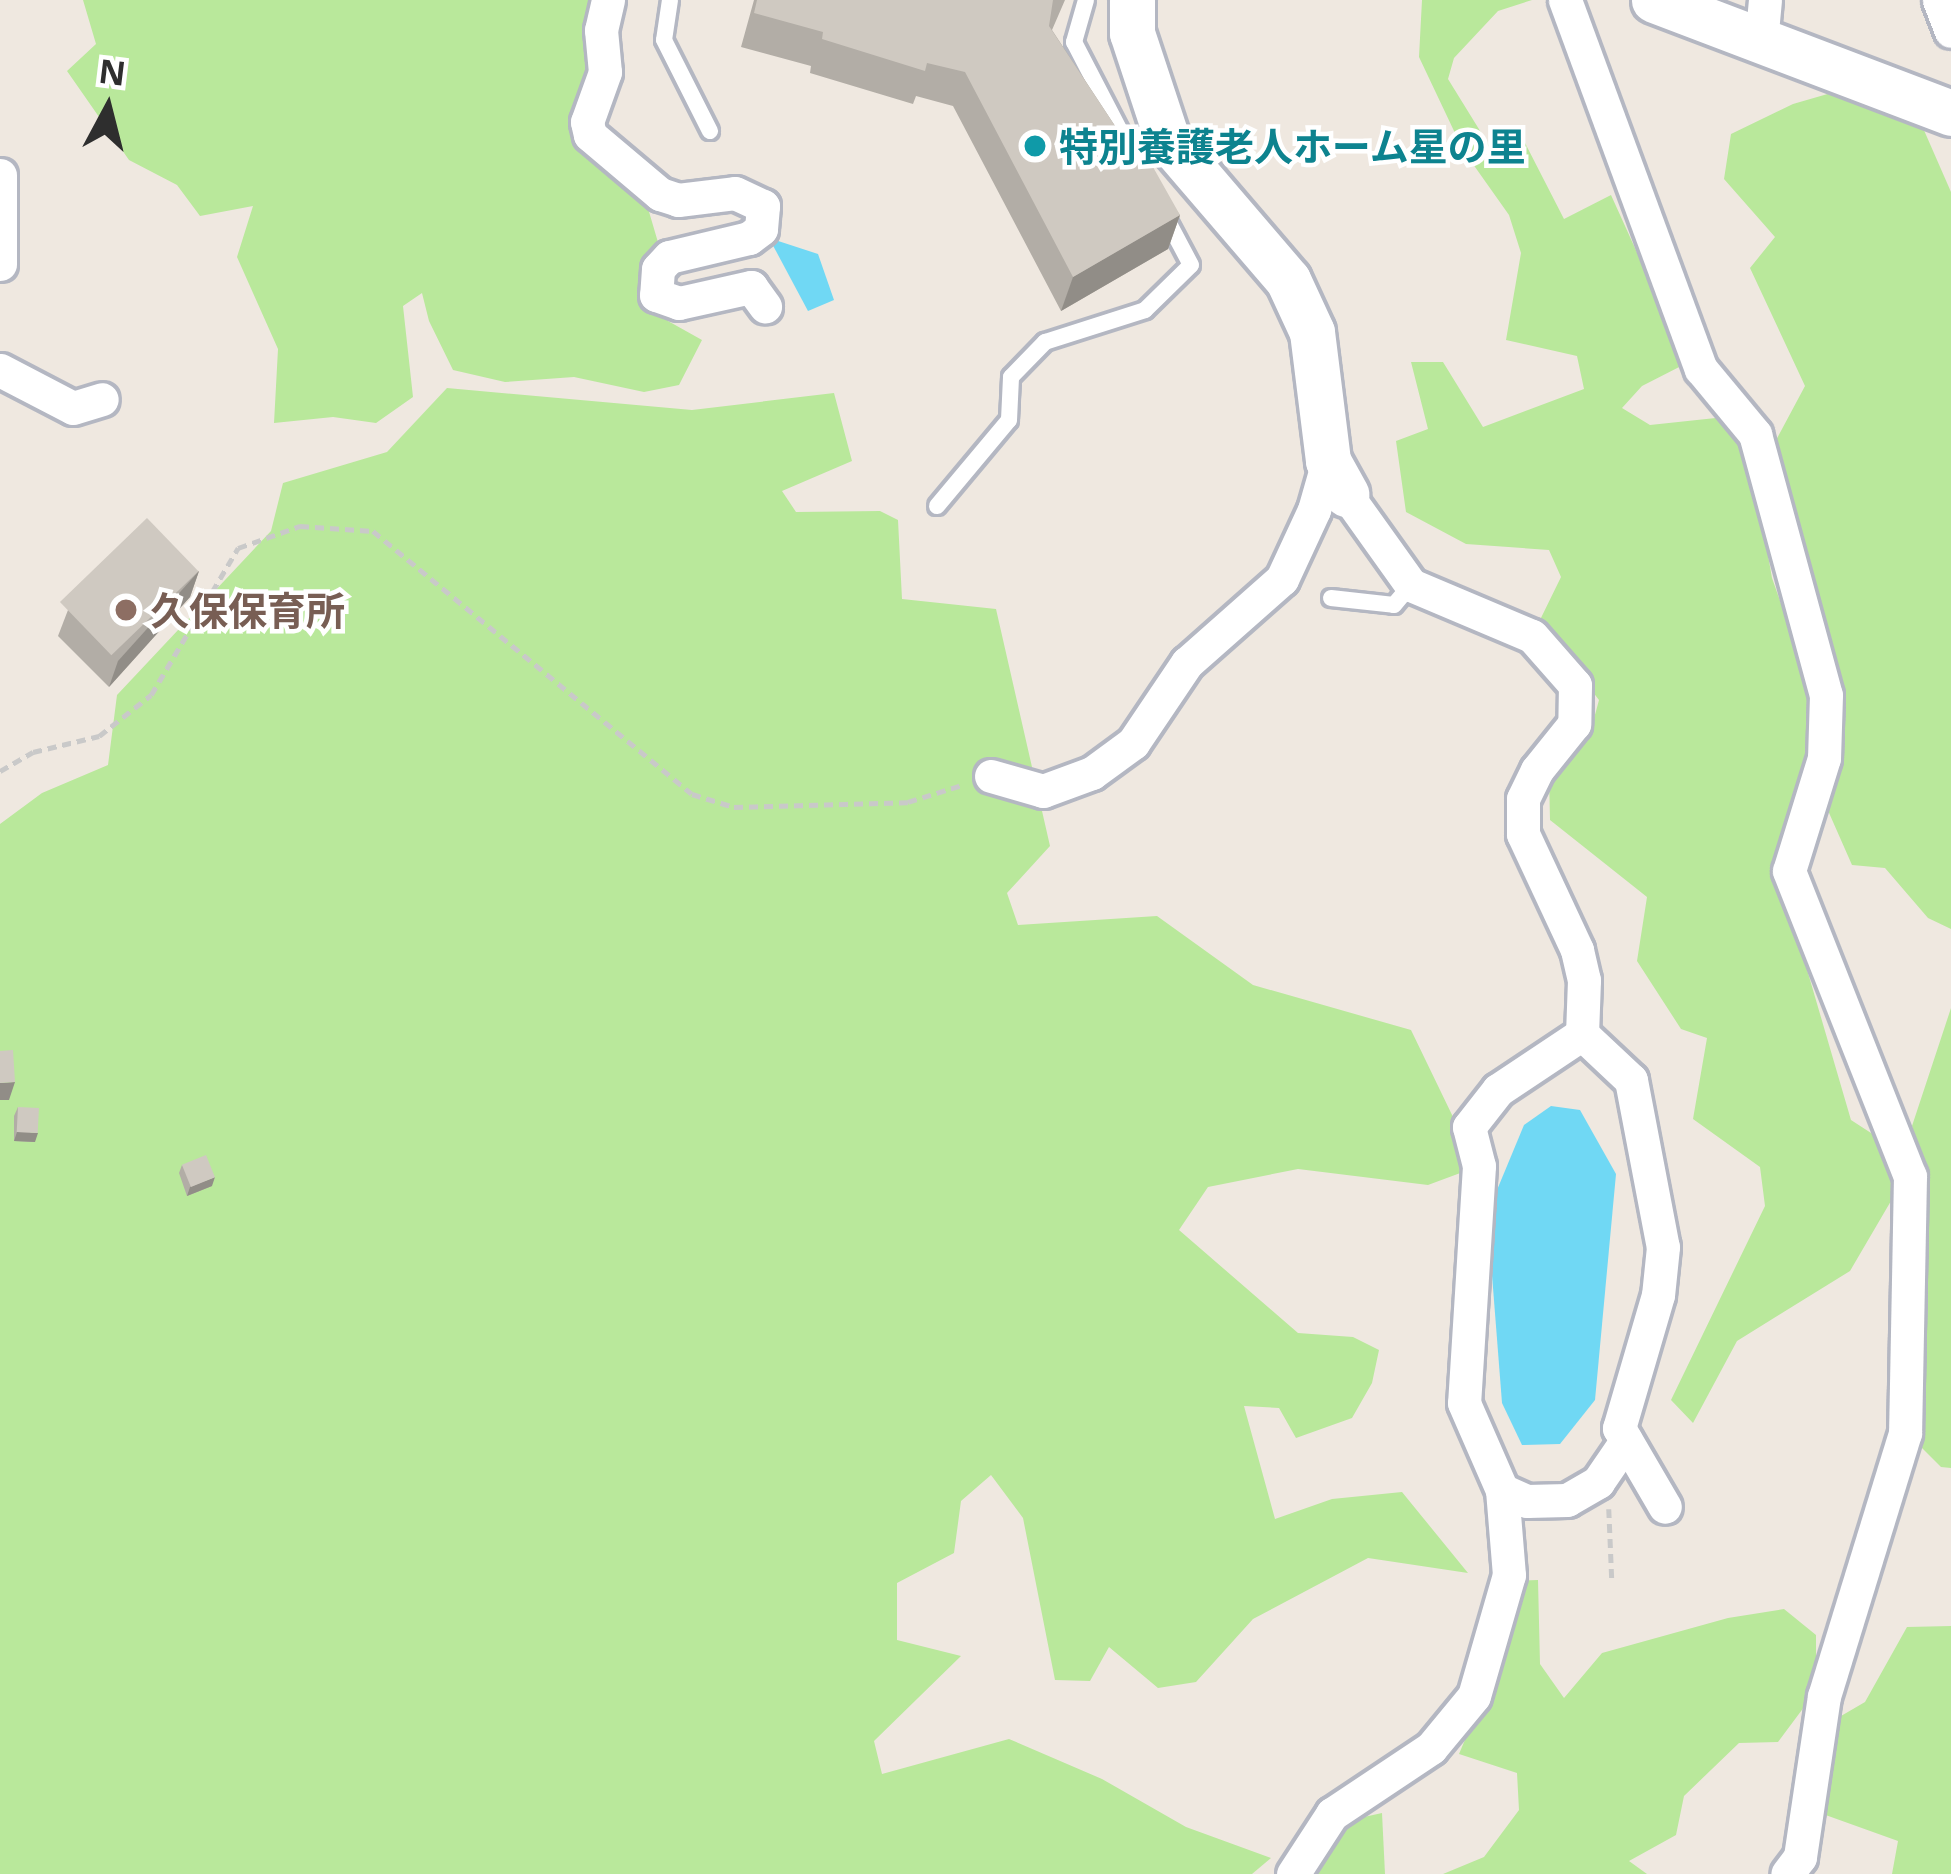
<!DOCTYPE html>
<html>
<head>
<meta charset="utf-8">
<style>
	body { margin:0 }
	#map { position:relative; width:1951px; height:1874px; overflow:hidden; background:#efe8e0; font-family:"Noto Sans","Noto Sans JP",sans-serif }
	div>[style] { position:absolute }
	.green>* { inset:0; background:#b9e89b }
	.water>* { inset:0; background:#70d8f4 }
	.path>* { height:4.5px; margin-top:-2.25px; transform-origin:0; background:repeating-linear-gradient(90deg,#c9c9c9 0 9px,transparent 0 15px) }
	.roads { filter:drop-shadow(3px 0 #b4b7c2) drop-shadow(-3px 0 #b4b7c2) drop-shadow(0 3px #b4b7c2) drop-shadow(0 -3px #b4b7c2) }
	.lane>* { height:16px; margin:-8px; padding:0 8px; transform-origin:8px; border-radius:8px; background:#fff }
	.street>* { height:33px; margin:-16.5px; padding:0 16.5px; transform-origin:16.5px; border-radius:16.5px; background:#fff }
	.secondary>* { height:45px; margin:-22.5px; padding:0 22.5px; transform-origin:22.5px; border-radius:22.5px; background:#fff }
	.wall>* { inset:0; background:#b2ada6 }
	.shaded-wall>* { inset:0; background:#918d87 }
	.building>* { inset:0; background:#cfc9c1; transform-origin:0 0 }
	.dots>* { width:33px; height:33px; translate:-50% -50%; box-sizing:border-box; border:6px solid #fff; border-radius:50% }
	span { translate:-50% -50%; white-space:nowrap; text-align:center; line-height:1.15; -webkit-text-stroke:9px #fff; paint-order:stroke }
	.culture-label { font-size:39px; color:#0d838f; font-weight:700 }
	.left { translate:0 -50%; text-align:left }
	.education-label { font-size:39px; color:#785e54; font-weight:700 }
	.north { position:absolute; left:48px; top:48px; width:120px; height:120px; -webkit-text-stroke:9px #fff; paint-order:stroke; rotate:7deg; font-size:33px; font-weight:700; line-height:48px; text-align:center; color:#2e2e2e }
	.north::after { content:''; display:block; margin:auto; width:42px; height:54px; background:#2e2e2e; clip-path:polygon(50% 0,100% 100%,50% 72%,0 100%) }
</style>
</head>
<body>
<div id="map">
	<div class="green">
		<div style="clip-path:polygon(83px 0,601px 0,590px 120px,640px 181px,672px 290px,668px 321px,702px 340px,679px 385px,644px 392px,574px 377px,505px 382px,453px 370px,429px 321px,422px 293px,403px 306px,413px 397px,376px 423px,333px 417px,274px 423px,278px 349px,237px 257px,253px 206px,200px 216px,177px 185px,129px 160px,67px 71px,96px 44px)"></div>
		<div style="clip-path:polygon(1422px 0,1532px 0,1498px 11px,1454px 58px,1448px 79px,1490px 147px,1523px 139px,1564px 219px,1611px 195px,1687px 363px,1642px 386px,1622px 408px,1650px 425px,1725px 417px,1750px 452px,1772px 578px,1818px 709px,1814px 764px,1775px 860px,1851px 1120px,1888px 1144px,1898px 1189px,1850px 1271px,1737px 1341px,1693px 1423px,1671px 1400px,1765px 1206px,1760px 1167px,1693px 1119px,1707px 1038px,1681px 1029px,1637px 961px,1647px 897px,1550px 820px,1549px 774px,1589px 737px,1599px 700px,1539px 622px,1561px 577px,1549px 550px,1466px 544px,1406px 512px,1396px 441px,1428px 429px,1411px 362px,1443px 362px,1483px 427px,1584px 389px,1577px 356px,1506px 340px,1521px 253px,1509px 215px,1463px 150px,1419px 57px)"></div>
		<div style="clip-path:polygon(1831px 93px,1923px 128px,1951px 192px,1951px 929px,1928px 918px,1885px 868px,1852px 865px,1826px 806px,1845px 703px,1805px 590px,1803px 535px,1774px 444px,1805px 386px,1750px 268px,1775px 237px,1724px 179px,1731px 134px,1793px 104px)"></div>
		<div style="clip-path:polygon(447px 388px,692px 410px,834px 393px,852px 461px,782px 491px,796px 512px,880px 511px,898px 520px,902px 599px,996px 609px,1050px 846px,1007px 893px,1018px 925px,1157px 916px,1253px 985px,1411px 1030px,1454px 1119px,1463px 1172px,1428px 1185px,1298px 1169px,1208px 1187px,1179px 1230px,1298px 1333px,1353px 1337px,1379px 1350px,1372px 1383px,1352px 1418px,1296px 1438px,1279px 1408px,1244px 1406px,1275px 1519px,1332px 1499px,1402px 1492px,1468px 1573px,1368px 1558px,1253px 1619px,1196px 1682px,1158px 1688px,1109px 1647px,1090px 1681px,1055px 1680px,1023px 1518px,991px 1475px,961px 1501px,954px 1553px,897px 1583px,897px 1640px,961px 1656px,874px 1741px,882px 1774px,1009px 1739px,1102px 1779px,1186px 1827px,1271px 1858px,1252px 1874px,0 1874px,0 824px,42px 793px,108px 765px,117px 695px,271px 531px,283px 483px,387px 452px)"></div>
		<div style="clip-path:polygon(1951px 1008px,1951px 1468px,1941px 1467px,1915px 1441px,1926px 1356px,1928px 1282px,1926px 1181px,1912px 1126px)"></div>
		<div style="clip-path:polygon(1538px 1580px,1540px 1664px,1564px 1698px,1602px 1653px,1728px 1618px,1784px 1609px,1816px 1635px,1816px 1691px,1778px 1742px,1739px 1743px,1684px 1796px,1676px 1835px,1629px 1861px,1647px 1874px,1443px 1874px,1484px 1857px,1519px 1810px,1517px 1773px,1459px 1754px,1480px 1704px,1515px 1581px)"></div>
		<div style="clip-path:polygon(1951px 1626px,1951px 1874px,1892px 1874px,1898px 1841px,1820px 1813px,1829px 1723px,1865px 1702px,1907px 1627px)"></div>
		<div style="clip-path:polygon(1382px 1813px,1385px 1874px,1305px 1874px,1337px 1823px)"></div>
	</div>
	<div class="water">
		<div style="clip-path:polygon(769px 238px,818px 254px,834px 300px,808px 311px)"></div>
		<div style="clip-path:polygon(1551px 1106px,1580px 1110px,1616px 1174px,1595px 1400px,1560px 1444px,1522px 1445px,1502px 1403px,1492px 1275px,1497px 1190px,1524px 1125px)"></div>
	</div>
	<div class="path">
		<div style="left:0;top:771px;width:38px;rotate:-30deg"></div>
		<div style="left:33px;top:752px;width:68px;rotate:-13.6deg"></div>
		<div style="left:99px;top:736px;width:66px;rotate:-38.3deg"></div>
		<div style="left:151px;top:695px;width:171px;rotate:-59.4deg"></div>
		<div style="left:238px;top:548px;width:66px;rotate:-19.5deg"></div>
		<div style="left:300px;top:526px;width:73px;rotate:3.9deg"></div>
		<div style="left:373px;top:531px;width:413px;rotate:39.5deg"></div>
		<div style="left:692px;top:794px;width:44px;rotate:17.2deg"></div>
		<div style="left:734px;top:807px;width:174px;rotate:-1.6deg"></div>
		<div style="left:908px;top:802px;width:57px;rotate:-17.5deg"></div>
		<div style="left:1609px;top:1509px;width:72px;rotate:87.6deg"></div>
	</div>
	<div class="roads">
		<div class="lane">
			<div style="left:670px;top:0;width:40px;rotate:98.5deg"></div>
			<div style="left:664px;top:40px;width:102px;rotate:63.2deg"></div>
			<div style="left:1086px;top:0;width:44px;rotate:105.9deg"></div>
			<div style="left:1074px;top:42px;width:126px;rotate:62.6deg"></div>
			<div style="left:937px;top:506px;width:112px;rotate:-50.1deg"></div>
			<div style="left:1009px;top:420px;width:43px;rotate:-87.3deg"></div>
			<div style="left:1011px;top:377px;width:49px;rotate:-45.8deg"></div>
			<div style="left:1045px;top:342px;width:105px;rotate:-17.7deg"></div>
			<div style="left:1145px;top:310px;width:64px;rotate:-44.4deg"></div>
			<div style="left:1191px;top:265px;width:58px;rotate:-117.9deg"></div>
			<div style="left:1331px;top:598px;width:63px;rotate:6.3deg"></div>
			<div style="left:1394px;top:605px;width:26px;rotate:-50deg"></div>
		</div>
		<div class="street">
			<div style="left:608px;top:0;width:31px;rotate:103deg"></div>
			<div style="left:601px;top:30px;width:42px;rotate:84.6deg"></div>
			<div style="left:605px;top:72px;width:53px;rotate:109.8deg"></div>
			<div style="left:587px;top:122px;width:13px;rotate:77deg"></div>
			<div style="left:590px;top:135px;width:92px;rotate:40.1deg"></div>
			<div style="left:660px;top:194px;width:19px;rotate:18deg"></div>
			<div style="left:678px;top:200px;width:57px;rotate:-7deg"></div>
			<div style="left:735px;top:193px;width:31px;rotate:25deg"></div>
			<div style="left:763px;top:206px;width:23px;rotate:95deg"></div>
			<div style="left:761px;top:229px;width:15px;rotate:143deg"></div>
			<div style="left:749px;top:238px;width:82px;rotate:166.6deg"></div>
			<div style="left:669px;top:257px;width:16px;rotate:133deg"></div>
			<div style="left:658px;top:269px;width:26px;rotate:94deg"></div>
			<div style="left:656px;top:295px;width:24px;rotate:19deg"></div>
			<div style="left:679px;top:303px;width:74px;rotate:-12.5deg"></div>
			<div style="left:751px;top:287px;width:24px;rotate:54deg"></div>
			<div style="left:1565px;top:0;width:393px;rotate:69.8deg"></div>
			<div style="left:1701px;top:369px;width:85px;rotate:50.3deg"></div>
			<div style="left:1755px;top:434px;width:270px;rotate:74.8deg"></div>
			<div style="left:1826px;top:695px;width:63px;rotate:91.8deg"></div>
			<div style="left:1824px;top:758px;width:118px;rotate:107.2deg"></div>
			<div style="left:1789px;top:871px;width:328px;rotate:68.4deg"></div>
			<div style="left:1910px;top:1176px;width:257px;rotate:91.1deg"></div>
			<div style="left:1905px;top:1433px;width:275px;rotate:107.1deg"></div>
			<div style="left:1824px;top:1696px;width:163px;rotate:98.5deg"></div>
			<div style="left:1800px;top:1857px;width:21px;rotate:127deg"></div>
			<div style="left:1939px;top:0;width:33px;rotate:69deg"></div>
			<div style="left:1761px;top:42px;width:42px;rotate:-84.6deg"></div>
			<div style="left:0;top:175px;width:89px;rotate:90deg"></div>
			<div style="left:0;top:370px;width:82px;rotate:27.5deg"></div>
			<div style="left:73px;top:408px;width:30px;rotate:-17deg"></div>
			<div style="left:1346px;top:494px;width:112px;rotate:54.5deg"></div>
			<div style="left:1411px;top:585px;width:131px;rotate:22.9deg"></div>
			<div style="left:1532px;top:636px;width:65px;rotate:48.7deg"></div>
			<div style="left:1575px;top:685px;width:39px;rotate:91deg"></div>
			<div style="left:1574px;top:724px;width:59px;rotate:128.8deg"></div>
			<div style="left:1537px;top:770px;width:32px;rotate:116deg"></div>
			<div style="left:1523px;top:799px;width:35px;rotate:90deg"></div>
			<div style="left:1523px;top:834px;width:128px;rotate:65deg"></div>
			<div style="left:1577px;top:950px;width:31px;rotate:77deg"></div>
			<div style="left:1584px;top:980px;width:54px;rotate:92.1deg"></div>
			<div style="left:1582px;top:1034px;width:67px;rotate:43.2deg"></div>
			<div style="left:1631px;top:1080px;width:170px;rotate:79.2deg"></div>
			<div style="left:1663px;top:1247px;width:48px;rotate:95.9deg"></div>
			<div style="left:1658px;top:1295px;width:139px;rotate:106.3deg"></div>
			<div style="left:1619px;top:1428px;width:91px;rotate:59.8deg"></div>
			<div style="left:991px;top:776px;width:54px;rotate:16.1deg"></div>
			<div style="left:1043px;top:791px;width:52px;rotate:-20.2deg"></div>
			<div style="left:1092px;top:773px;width:51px;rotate:-36.2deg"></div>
			<div style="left:1133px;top:743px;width:97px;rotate:-56deg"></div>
			<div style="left:1187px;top:663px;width:127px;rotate:-41.5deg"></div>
			<div style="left:1282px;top:579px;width:76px;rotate:-65.1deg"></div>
			<div style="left:1314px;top:510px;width:51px;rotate:-74.1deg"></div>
			<div style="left:1582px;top:1034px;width:101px;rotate:146.3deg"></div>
			<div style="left:1498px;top:1090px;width:47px;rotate:128.1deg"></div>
			<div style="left:1469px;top:1127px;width:40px;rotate:75.6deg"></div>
			<div style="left:1479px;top:1166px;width:237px;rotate:93.6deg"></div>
			<div style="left:1464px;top:1403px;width:95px;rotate:66.4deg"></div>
			<div style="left:1502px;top:1490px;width:27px;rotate:24deg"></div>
			<div style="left:1527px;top:1501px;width:40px;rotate:-1.4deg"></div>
			<div style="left:1567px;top:1500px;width:36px;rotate:-30deg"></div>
			<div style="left:1598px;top:1482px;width:50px;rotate:-55.7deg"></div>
			<div style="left:1293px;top:1874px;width:72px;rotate:-57deg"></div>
			<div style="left:1332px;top:1814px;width:119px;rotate:-33.7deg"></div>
			<div style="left:1431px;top:1748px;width:67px;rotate:-50.4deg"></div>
			<div style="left:1474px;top:1696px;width:126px;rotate:-73.9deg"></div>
			<div style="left:1509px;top:1575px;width:85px;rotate:-94.7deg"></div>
		</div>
		<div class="secondary">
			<div style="left:1132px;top:0;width:33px;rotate:90deg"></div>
			<div style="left:1132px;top:33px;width:112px;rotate:71.7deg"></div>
			<div style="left:1167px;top:139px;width:186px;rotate:49.4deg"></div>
			<div style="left:1288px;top:280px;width:57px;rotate:65.2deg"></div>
			<div style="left:1312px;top:332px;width:130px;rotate:82.9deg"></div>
			<div style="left:1328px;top:461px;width:38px;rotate:61deg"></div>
			<div style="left:1654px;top:0;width:318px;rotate:20.8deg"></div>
		</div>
	</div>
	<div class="wall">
		<div style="clip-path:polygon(754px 0,1065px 0,1052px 30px,1121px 135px,1180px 215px,1168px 249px,1061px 311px,953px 106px,916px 96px,913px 104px,810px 73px,811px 66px,741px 47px)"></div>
		<div style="clip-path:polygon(199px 571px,190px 597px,109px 687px,58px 636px,68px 610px)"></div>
		<div style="clip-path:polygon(18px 1107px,35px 1142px,14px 1141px,14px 1116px)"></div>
		<div style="clip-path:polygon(182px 1165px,212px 1186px,187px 1196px,179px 1173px)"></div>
	</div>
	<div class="shaded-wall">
		<div style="clip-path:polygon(1180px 215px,1168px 249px,1061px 311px,1073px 277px)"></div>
		<div style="clip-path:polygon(199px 571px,190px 597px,109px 687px,118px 661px)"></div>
		<div style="clip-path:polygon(15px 1082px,9px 1100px,0 1100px,0 1083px)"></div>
		<div style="clip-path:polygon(17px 1132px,38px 1133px,35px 1142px,14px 1141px)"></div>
		<div style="clip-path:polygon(215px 1177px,212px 1186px,187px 1196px,190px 1187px)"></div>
	</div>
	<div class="building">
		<div style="clip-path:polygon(757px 0,1053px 0,1049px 26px,1121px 135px,1131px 128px,1180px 215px,1073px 277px,965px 72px,927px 63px,925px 71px,822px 39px,823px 32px,754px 13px)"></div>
		<div style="left:147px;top:518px;width:74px;height:121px;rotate:46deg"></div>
		<div style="clip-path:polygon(13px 1050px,15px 1082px,0 1083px,0 1051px)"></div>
		<div style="left:18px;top:1107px;width:21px;height:25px;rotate:3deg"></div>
		<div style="left:206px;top:1155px;width:24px;height:26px;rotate:68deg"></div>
	</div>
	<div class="dots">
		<div style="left:1035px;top:146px;background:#0f9aa8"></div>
		<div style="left:126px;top:610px;background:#8d6e63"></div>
	</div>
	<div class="culture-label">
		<span class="left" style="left:1059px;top:146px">特別養護老人ホーム星の里</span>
	</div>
	<div class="education-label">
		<span class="left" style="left:150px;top:610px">久保保育所</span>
	</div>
	<div class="north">N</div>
</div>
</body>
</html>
